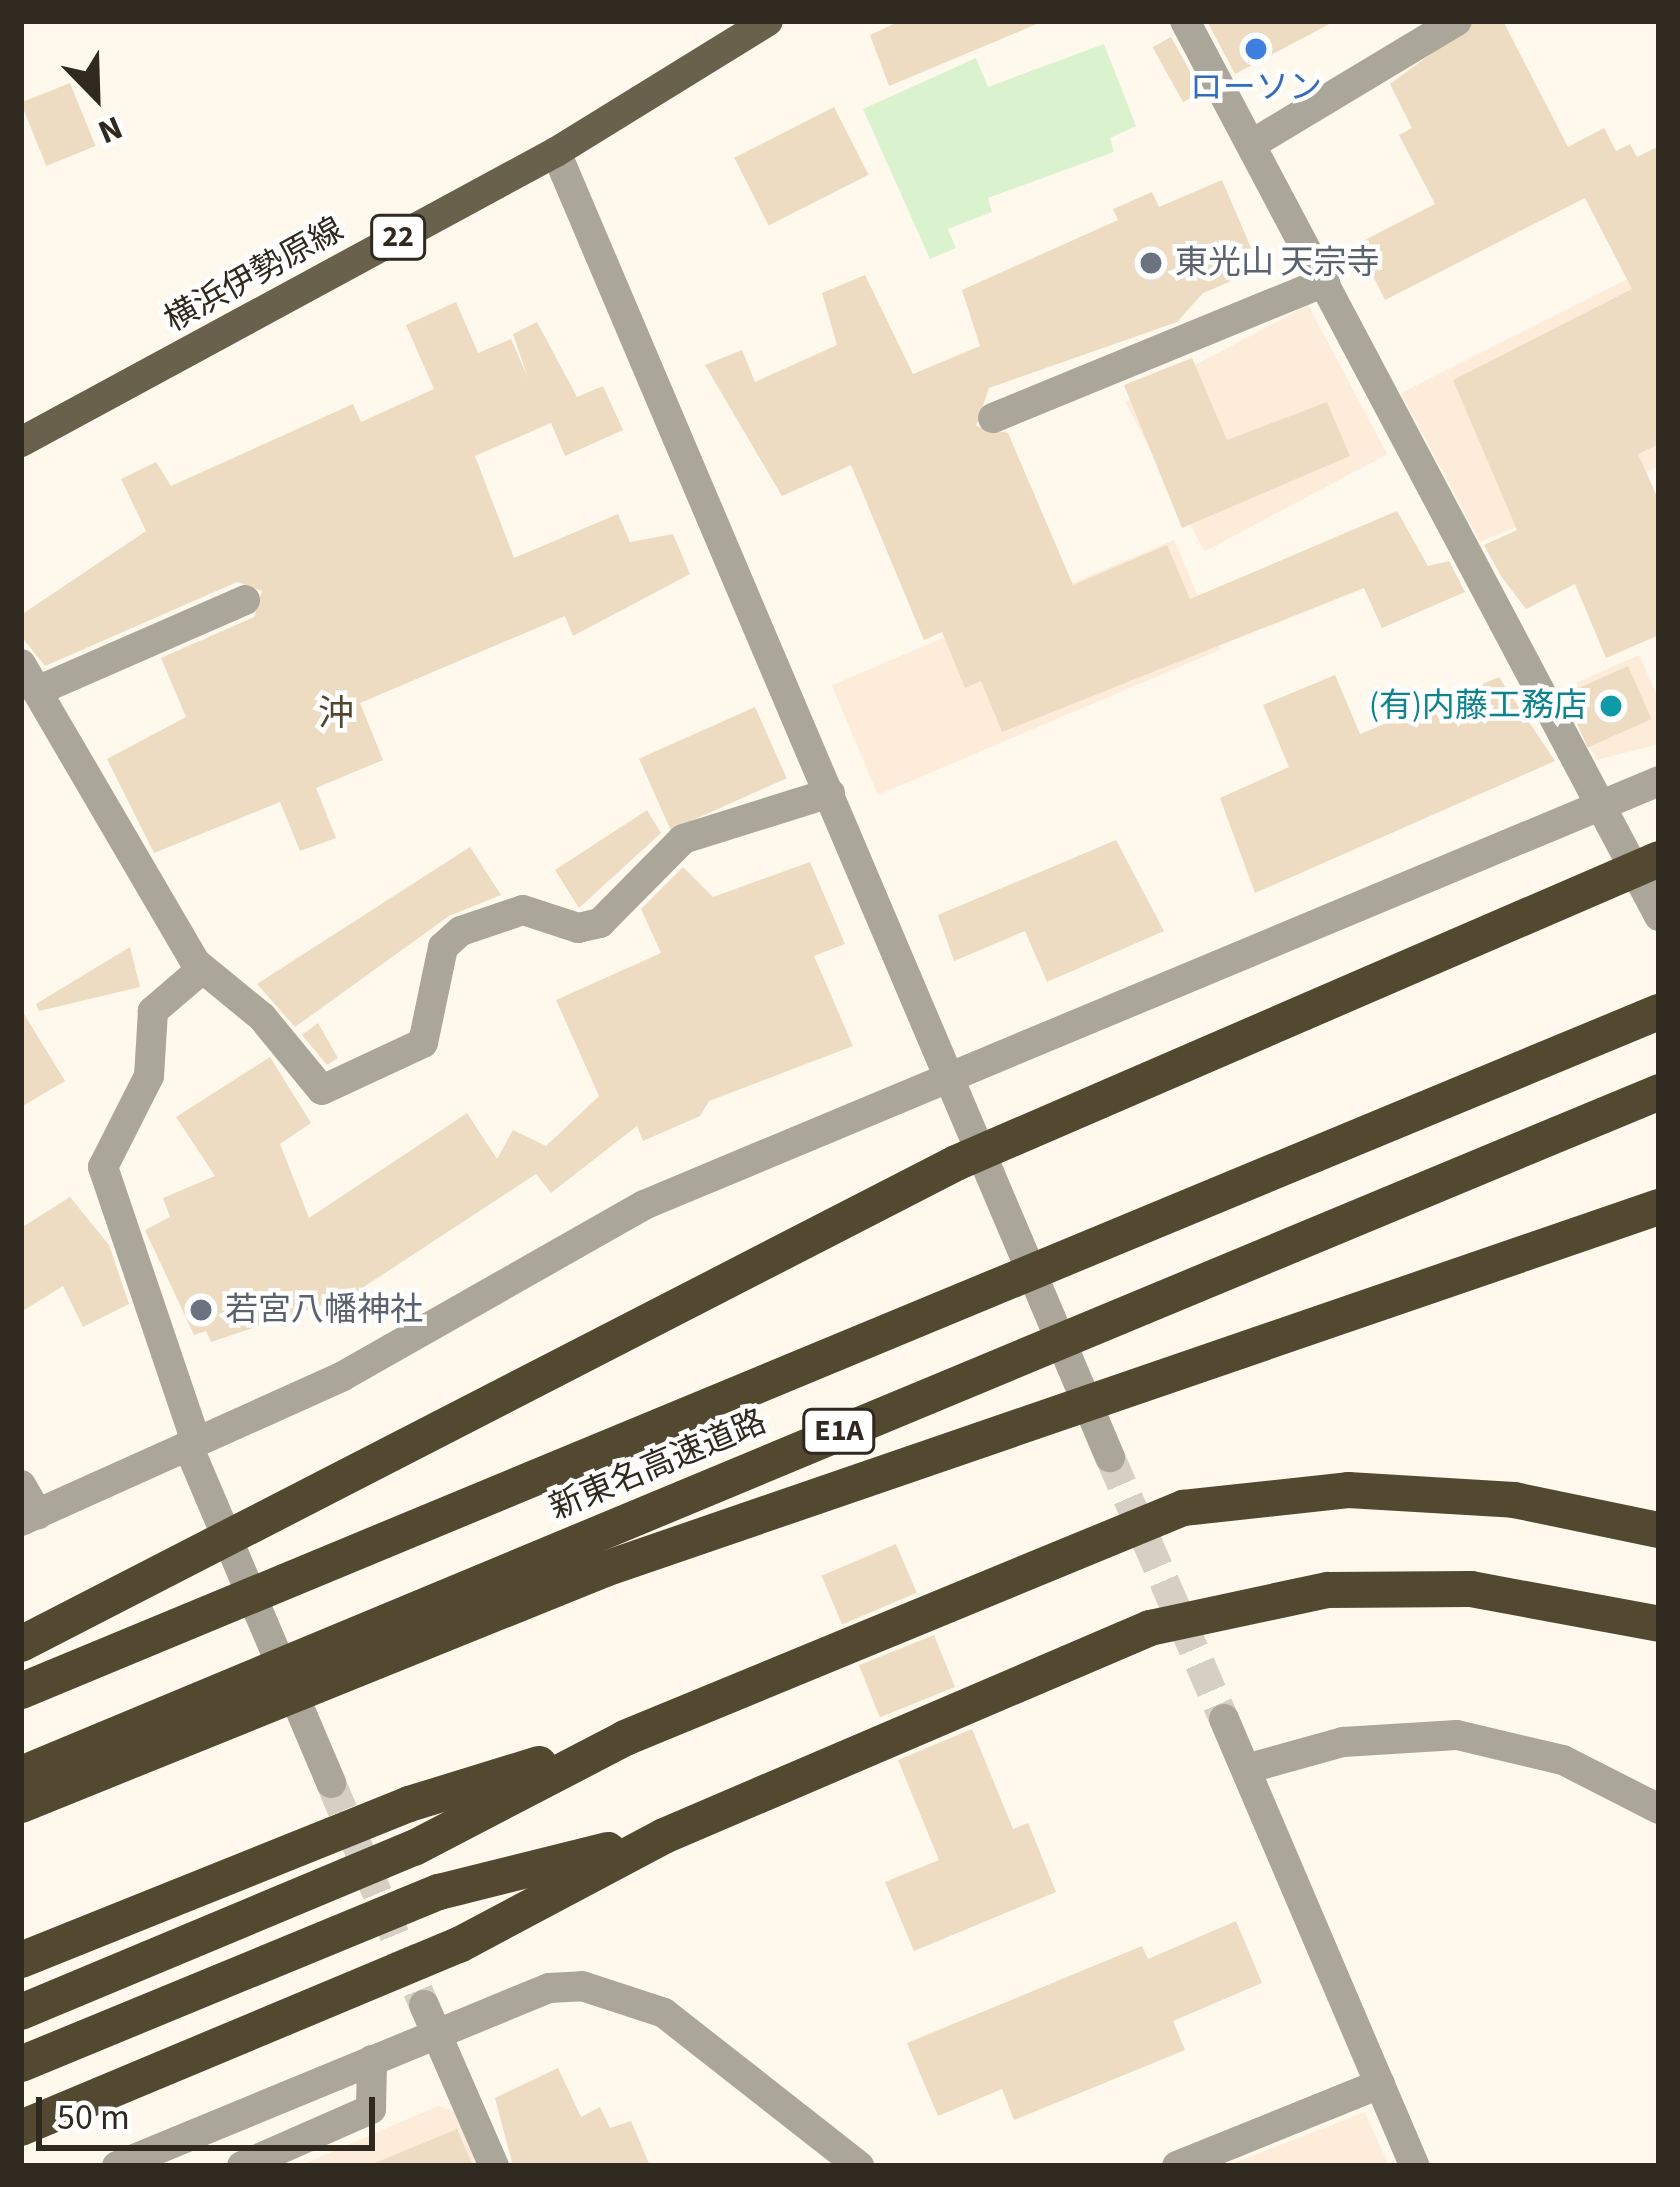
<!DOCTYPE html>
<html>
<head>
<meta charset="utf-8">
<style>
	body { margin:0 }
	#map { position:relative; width:1680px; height:2187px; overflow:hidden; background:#fff8ed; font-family:"Source Sans 3","Noto Sans JP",sans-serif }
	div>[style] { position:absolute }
	.industrial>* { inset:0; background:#feecdb; transform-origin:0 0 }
	.green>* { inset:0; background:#dbf2ce }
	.building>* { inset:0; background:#eddcc2; transform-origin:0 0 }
	.minor-tunnel>* { height:30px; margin-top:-15px; transform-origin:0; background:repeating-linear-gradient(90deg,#d6cfc4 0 30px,transparent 0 45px) }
	.minor>* { height:30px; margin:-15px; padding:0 15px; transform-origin:15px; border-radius:15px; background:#aba69a }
	.major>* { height:30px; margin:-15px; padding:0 15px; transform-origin:15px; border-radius:15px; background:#6a614c }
	.highway>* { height:36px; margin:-18px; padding:0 18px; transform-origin:18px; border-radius:18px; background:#534931 }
	.dots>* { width:33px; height:33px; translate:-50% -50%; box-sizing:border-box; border:6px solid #fff; border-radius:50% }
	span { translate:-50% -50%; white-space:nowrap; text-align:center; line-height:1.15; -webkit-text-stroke:9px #fff; paint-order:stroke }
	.shield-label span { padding:3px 9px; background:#fff; border:3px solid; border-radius:9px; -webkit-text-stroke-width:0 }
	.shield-label { font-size:30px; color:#30291f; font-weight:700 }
	.shop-label { font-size:33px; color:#366cbe }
	.worship-label { font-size:33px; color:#5b616d }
	.left { translate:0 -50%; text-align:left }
	.street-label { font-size:33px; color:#30291f }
	.culture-label { font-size:33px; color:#0d838f }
	.right { translate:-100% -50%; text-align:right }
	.neighbourhood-label { font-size:36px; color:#53462f }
	.frame { position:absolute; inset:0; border:24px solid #30291f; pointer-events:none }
	.north { position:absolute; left:36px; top:36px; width:120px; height:120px; -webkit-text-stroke:9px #fff; paint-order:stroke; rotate:157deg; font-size:33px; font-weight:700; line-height:48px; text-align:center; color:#30291f }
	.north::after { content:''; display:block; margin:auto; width:42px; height:54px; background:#30291f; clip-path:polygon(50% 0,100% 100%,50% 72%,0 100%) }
	.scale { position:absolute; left:36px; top:2097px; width:339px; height:54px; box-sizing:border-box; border:6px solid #30291f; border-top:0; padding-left:15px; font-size:36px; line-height:42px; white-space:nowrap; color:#30291f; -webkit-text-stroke:9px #fff; paint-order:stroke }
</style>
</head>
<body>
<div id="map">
	<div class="industrial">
		<div style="clip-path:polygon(1659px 263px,1659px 466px,1480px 542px,1401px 393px)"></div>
		<div style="left:1308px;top:305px;width:169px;height:207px;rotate:62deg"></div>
		<div style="left:1174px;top:540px;width:119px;height:372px;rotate:67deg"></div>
		<div style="clip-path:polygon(1639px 655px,1659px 699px,1659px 744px,1597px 760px,1558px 691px)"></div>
		<div style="clip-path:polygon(438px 2106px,458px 2112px,481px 2166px,299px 2166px)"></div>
		<div style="clip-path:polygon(1365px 2112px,1389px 2166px,1226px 2166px)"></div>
	</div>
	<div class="green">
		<div style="clip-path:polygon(1104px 44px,1136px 126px,1110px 138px,1114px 152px,988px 198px,992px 212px,948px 229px,956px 248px,930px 259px,863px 109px,976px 58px,988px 87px)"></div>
	</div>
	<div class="building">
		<div style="clip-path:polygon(900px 21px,1044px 21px,889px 86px,870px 35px)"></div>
		<div style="clip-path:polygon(1207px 21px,1335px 21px,1235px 74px)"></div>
		<div style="clip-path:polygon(1476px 21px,1503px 21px,1568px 147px,1604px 128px,1616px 151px,1630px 144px,1637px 157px,1659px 146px,1659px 444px,1638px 454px,1659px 501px,1659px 635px,1606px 658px,1575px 584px,1526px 609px,1501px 576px,1484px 545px,1517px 530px,1453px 380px,1632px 289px,1585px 198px,1385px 300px,1357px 244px,1435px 204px,1399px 135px,1412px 128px,1390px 84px)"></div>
		<div style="left:1171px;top:37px;width:63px;height:21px;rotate:61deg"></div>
		<div style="left:70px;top:83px;width:68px;height:53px;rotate:68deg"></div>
		<div style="left:834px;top:107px;width:76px;height:112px;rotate:63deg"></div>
		<div style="clip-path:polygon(1222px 180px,1260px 269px,1203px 293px,1177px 322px,989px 388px,976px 426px,1008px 433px,1073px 585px,1167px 545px,1190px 599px,1397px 511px,1428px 566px,1449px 561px,1465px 592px,1382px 628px,1364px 588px,1002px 732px,981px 681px,965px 688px,942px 632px,924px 640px,851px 465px,782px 496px,705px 365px,742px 350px,755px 382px,837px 345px,822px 293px,865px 275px,913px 374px,980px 346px,962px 290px,1118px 220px,1113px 209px,1152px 192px,1159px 207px)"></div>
		<div style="clip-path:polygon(456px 302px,478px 353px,511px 339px,528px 378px,513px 334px,537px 322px,577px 397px,603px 386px,623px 430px,565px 456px,551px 423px,475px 456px,514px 558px,618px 514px,630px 542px,673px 534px,690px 574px,573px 636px,565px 616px,360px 703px,383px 760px,316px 788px,336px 838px,300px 851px,280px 802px,154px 853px,107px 759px,186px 717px,161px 658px,254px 617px,262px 591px,237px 582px,45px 666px,21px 636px,21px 615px,146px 531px,121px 479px,156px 462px,171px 486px,353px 404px,361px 422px,434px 389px,406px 325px)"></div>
		<div style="clip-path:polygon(1192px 358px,1227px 440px,1327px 402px,1350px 456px,1182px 528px,1124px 385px)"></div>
		<div style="left:1628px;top:666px;width:58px;height:70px;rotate:66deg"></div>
		<div style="clip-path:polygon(1335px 675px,1360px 734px,1499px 677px,1555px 761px,1255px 893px,1220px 798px,1289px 767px,1263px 705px)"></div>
		<div style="left:755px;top:707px;width:78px;height:127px;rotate:66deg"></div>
		<div style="clip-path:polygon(647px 810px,661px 833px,579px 908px,555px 870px)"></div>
		<div style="clip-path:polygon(1116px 840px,1164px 931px,1047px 982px,1025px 931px,954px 961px,938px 915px)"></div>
		<div style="clip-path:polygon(470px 847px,501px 895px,449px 916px,295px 1027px,257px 984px)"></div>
		<div style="clip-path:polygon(810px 862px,845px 944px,814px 956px,853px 1046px,709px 1101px,700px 1116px,643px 1141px,637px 1126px,551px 1193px,536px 1174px,350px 1296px,211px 1342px,206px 1331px,194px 1335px,145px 1230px,170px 1217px,163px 1198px,215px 1176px,176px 1117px,270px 1057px,311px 1123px,280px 1144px,309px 1218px,467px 1113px,497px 1159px,513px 1130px,546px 1146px,599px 1096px,556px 1000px,661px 953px,641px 909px,683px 867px,713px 897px)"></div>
		<div style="clip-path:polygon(130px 947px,140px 987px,39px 1011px,36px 1004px)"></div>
		<div style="clip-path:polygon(21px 1009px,65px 1081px,21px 1107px)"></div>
		<div style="clip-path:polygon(318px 1023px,338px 1058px,327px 1065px,302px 1035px)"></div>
		<div style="clip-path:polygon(70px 1197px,109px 1245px,129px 1304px,83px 1327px,63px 1286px,21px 1312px,21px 1228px)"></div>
		<div style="left:896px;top:1544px;width:53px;height:81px;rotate:67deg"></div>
		<div style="left:934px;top:1635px;width:56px;height:81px;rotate:68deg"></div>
		<div style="clip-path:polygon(972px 1729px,1013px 1829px,1028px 1823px,1056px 1892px,914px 1951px,885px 1882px,939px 1860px,898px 1760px)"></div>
		<div style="clip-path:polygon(1236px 1921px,1262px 1983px,1173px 2021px,1185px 2050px,1014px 2120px,1002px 2089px,938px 2116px,907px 2043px,1142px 1946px,1148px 1959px)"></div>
		<div style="clip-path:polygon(558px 2068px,581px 2117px,600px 2107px,610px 2128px,631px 2121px,650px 2166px,513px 2166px,495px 2098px)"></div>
		<div style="clip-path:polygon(457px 2129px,473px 2166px,370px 2166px,370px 2165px)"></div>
	</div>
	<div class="minor-tunnel">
		<div style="left:1110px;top:1457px;width:286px;rotate:66.5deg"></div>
		<div style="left:331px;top:1783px;width:241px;rotate:67.3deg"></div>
	</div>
	<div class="minor">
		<div style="left:1185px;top:21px;width:1013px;rotate:62.09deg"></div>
		<div style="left:1252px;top:144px;width:239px;rotate:-31deg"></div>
		<div style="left:556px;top:152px;width:1418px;rotate:67deg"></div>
		<div style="left:993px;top:418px;width:359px;rotate:-22.3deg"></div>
		<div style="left:21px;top:664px;width:346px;rotate:59.7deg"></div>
		<div style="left:196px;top:963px;width:85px;rotate:39.3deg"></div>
		<div style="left:262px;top:1017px;width:94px;rotate:50.6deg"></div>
		<div style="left:322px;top:1090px;width:111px;rotate:-25deg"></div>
		<div style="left:423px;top:1043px;width:98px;rotate:-78.2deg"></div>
		<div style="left:443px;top:947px;width:24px;rotate:-42deg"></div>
		<div style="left:461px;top:931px;width:65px;rotate:-18.7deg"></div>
		<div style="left:523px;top:910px;width:58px;rotate:18.1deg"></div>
		<div style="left:578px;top:928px;width:23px;rotate:-13deg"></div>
		<div style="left:600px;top:923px;width:118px;rotate:-45.3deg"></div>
		<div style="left:683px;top:839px;width:154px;rotate:-17.4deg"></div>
		<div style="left:37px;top:691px;width:227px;rotate:-23.6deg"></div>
		<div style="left:202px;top:969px;width:65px;rotate:139.4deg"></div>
		<div style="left:153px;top:1011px;width:65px;rotate:93.5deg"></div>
		<div style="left:149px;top:1076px;width:102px;rotate:116.8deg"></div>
		<div style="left:103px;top:1167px;width:281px;rotate:71.3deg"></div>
		<div style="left:193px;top:1433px;width:16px;rotate:105deg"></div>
		<div style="left:189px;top:1448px;width:364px;rotate:67deg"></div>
		<div style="left:21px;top:1485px;width:34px;rotate:60deg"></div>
		<div style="left:21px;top:1521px;width:353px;rotate:-24.2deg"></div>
		<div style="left:343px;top:1376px;width:346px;rotate:-29.6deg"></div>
		<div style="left:644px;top:1205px;width:1100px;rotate:-22.67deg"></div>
		<div style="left:1224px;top:1719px;width:486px;rotate:66.9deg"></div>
		<div style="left:1246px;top:1769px;width:101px;rotate:-15.6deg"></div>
		<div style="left:1343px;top:1742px;width:114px;rotate:-3.5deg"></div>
		<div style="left:1457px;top:1735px;width:109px;rotate:13.3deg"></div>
		<div style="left:1563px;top:1760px;width:108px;rotate:27deg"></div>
		<div style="left:424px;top:2005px;width:176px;rotate:66.5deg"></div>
		<div style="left:117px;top:2166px;width:467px;rotate:-22.4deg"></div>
		<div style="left:549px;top:1988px;width:33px;rotate:-3deg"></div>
		<div style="left:582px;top:1986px;width:86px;rotate:18.2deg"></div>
		<div style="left:664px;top:2013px;width:248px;rotate:38.1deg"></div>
		<div style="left:242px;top:2166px;width:141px;rotate:-23.8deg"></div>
		<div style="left:371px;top:2109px;width:49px;rotate:-88.8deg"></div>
		<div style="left:1177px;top:2166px;width:219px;rotate:-22deg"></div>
	</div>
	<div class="major">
		<div style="left:21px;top:442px;width:609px;rotate:-28.46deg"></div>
		<div style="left:556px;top:152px;width:249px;rotate:-31.7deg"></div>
	</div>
	<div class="highway">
		<div style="left:21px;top:1644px;width:1051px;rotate:-27.22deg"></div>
		<div style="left:956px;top:1163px;width:766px;rotate:-23.39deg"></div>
		<div style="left:21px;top:1691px;width:1773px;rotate:-22.52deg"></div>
		<div style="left:21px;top:1774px;width:1774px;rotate:-22.6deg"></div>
		<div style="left:21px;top:1805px;width:630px;rotate:-22deg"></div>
		<div style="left:605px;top:1569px;width:1114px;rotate:-18.96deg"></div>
		<div style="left:21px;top:1960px;width:418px;rotate:-21.9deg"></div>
		<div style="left:409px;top:1804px;width:136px;rotate:-17.1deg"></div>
		<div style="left:21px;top:2012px;width:426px;rotate:-22.7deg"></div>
		<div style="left:414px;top:1848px;width:238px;rotate:-27.5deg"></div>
		<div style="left:625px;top:1738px;width:604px;rotate:-22.4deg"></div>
		<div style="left:1183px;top:1508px;width:166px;rotate:-6.2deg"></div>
		<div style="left:1348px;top:1490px;width:166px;rotate:3.4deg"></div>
		<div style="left:1514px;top:1500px;width:148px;rotate:11.7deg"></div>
		<div style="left:21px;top:2064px;width:452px;rotate:-22.4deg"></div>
		<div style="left:439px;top:1892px;width:174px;rotate:-14deg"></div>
		<div style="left:21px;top:2128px;width:475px;rotate:-22.7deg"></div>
		<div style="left:459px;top:1945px;width:232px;rotate:-28deg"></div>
		<div style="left:664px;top:1836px;width:529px;rotate:-23.17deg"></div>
		<div style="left:1150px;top:1628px;width:182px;rotate:-12.1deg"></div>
		<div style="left:1328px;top:1590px;width:143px;rotate:-0.4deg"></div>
		<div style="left:1471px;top:1589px;width:191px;rotate:10.5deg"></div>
	</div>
	<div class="dots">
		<div style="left:1256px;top:49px;background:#3f7fe0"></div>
		<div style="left:1151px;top:263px;background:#6b7280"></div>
		<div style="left:1611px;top:706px;background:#0f9aa8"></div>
		<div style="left:201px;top:1310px;background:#6b7280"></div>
	</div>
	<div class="shield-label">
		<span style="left:398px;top:237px">22</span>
		<span style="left:839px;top:1431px">E1A</span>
	</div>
	<div class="shop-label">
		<span style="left:1256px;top:88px">ローソン</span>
	</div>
	<div class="worship-label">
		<span class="left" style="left:1175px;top:263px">東光山 天宗寺</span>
		<span class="left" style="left:225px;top:1310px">若宮八幡神社</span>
	</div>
	<div class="street-label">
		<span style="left:254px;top:275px;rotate:-29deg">横浜伊勢原線</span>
		<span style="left:658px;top:1465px;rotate:-23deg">新東名高速道路</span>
	</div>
	<div class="culture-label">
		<span class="right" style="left:1587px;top:706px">(有)内藤工務店</span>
	</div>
	<div class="neighbourhood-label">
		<span style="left:336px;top:714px">沖</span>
	</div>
	<div class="frame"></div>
	<div class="north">N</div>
	<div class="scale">50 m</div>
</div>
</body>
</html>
